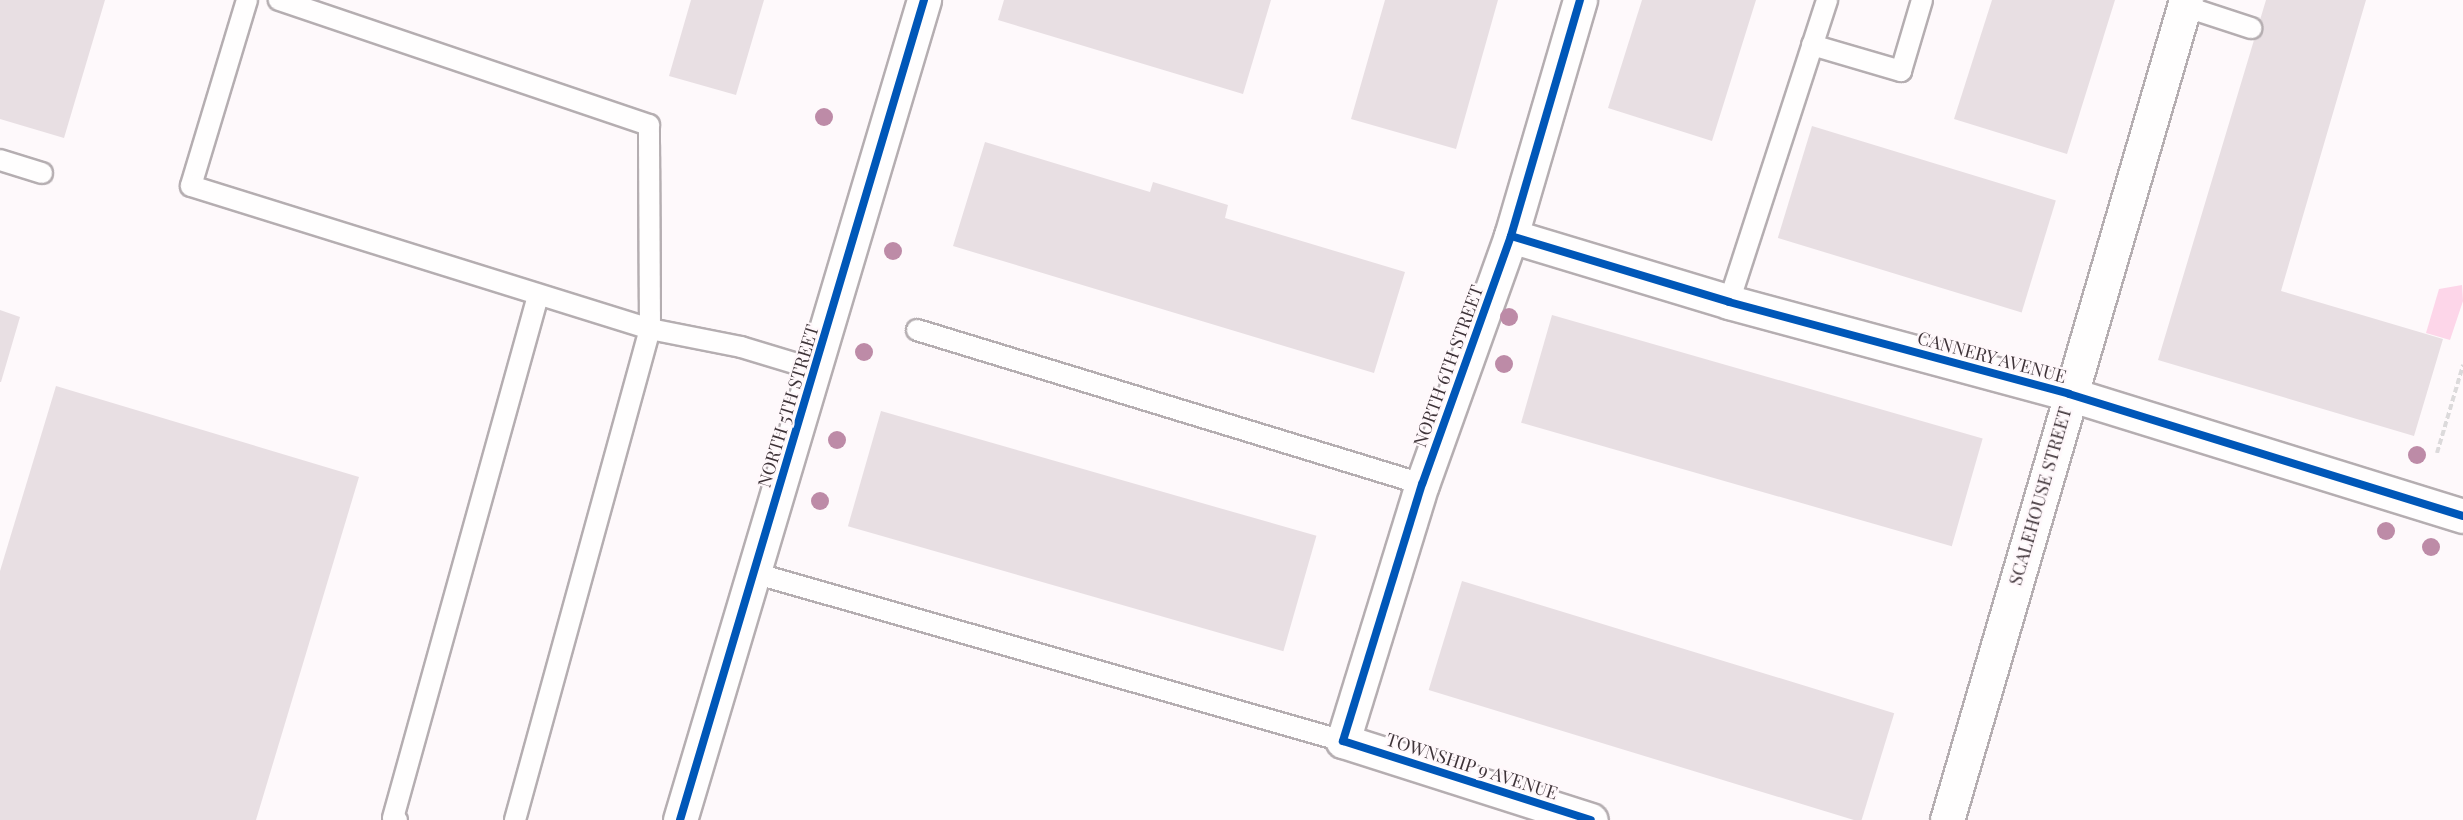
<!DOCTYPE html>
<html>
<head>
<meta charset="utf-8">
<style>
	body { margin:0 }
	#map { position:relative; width:2463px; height:820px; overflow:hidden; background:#fef9fb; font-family:"Playfair Display",serif }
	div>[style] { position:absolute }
	.green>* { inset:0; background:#fdd6e9 }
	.building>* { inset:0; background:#e8dfe3; transform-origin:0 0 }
	.path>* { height:4px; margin-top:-2px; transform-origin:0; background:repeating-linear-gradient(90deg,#dcdadb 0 6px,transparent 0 9px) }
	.roads { filter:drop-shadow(2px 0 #b5aeb1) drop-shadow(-2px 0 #b5aeb1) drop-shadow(0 2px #b5aeb1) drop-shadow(0 -2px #b5aeb1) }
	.lane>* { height:20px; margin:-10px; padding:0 10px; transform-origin:10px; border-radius:10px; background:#fffefe }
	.street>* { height:33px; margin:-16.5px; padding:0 16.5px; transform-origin:16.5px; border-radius:16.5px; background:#fffefe }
	.cycleway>* { height:8px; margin:-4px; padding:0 4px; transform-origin:4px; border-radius:4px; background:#0057b8 }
	.trees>* { width:18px; height:18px; margin:-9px; border-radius:50%; background:#bd8ba7 }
	span { translate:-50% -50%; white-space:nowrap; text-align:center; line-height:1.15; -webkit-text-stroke:4.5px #fff8fb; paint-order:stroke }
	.street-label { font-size:18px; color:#3e3338 }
</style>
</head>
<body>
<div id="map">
	<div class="green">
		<div style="clip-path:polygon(2462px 285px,2463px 301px,2450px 340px,2426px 333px,2439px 289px)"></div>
	</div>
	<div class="building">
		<div style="clip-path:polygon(0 0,105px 0,64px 138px,0 119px)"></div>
		<div style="clip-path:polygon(691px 0,764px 0,736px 95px,669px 76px)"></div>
		<div style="clip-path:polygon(1004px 0,1271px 0,1243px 94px,998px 20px)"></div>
		<div style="clip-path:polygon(1385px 0,1498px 0,1456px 149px,1351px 119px)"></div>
		<div style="clip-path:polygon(1642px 0,1756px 0,1712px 141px,1608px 108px)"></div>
		<div style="clip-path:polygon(1992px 0,2115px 0,2067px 154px,1954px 119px)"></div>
		<div style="clip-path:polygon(2266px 0,2366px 0,2281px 291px,2443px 339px,2414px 436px,2158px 360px)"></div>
		<div style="left:1812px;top:126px;width:255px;height:117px;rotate:17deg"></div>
		<div style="clip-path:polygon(985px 142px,1150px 192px,1153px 182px,1228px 205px,1225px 218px,1405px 272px,1374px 373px,953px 246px)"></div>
		<div style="clip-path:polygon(0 310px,20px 317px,1px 382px,0 382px)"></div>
		<div style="left:1552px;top:315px;width:448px;height:112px;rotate:16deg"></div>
		<div style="clip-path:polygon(56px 386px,359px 477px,256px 820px,0 820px,0 571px)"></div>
		<div style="left:881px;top:411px;width:453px;height:120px;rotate:16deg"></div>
		<div style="left:1462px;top:581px;width:452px;height:114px;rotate:17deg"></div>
	</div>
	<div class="path">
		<div style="left:2437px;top:453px;width:92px;rotate:-73.5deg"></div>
	</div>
	<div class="roads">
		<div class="lane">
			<div style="left:247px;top:0;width:194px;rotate:106.8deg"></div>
			<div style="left:191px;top:186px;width:481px;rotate:17.3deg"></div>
			<div style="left:650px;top:329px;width:204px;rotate:-90.3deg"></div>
			<div style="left:649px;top:125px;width:391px;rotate:-161.3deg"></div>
			<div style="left:2184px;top:6px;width:71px;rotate:18.2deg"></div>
			<div style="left:1812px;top:45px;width:93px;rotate:16.3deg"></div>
			<div style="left:1901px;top:71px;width:74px;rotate:-73.5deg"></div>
			<div style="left:0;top:160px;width:44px;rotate:17.2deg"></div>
			<div style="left:1729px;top:302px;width:318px;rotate:-72deg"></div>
			<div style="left:917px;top:330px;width:528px;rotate:16.96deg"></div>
			<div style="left:754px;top:573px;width:612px;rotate:15.92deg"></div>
			<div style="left:397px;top:820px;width:4px;rotate:-153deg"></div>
			<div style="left:393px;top:818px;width:542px;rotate:-74.48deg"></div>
			<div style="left:515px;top:820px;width:509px;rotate:-74.63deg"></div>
			<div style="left:650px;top:329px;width:93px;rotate:11.2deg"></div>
			<div style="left:741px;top:347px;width:76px;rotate:16.8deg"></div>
		</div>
		<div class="street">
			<div style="left:1580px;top:0;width:246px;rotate:106.3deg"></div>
			<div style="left:1511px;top:236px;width:263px;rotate:109.7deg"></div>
			<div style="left:1422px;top:484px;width:269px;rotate:107.1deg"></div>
			<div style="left:1343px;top:741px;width:260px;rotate:17.7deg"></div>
			<div style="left:1511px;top:236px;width:228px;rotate:16.8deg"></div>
			<div style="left:1729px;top:302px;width:352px;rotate:15.1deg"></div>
			<div style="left:2069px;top:394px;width:412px;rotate:17.2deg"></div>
			<div style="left:680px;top:820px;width:856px;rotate:-73.43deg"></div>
			<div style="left:1947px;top:820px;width:854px;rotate:-73.75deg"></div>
		</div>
	</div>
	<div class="cycleway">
		<div style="left:1580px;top:0;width:246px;rotate:106.3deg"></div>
		<div style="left:1511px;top:236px;width:263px;rotate:109.7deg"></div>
		<div style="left:1422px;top:484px;width:269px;rotate:107.1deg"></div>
		<div style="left:1343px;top:741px;width:260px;rotate:17.7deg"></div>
		<div style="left:1511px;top:236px;width:228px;rotate:16.8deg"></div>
		<div style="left:1729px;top:302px;width:352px;rotate:15.1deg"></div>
		<div style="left:2069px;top:394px;width:412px;rotate:17.2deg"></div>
		<div style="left:680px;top:820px;width:856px;rotate:-73.43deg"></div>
	</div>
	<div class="trees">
		<div style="left:824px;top:117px"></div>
		<div style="left:893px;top:251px"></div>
		<div style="left:1509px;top:317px"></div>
		<div style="left:864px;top:352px"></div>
		<div style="left:1504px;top:364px"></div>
		<div style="left:837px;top:440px"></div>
		<div style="left:2417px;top:455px"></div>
		<div style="left:820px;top:501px"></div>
		<div style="left:2386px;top:531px"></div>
		<div style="left:2431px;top:547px"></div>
	</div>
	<div class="street-label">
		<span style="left:1992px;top:357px;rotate:15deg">CANNERY AVENUE</span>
		<span style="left:1448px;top:366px;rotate:-70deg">NORTH 6TH STREET</span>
		<span style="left:788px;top:406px;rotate:-73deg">NORTH 5TH STREET</span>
		<span style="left:2040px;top:496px;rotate:-74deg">SCALEHOUSE STREET</span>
		<span style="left:1472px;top:766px;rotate:18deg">TOWNSHIP 9 AVENUE</span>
	</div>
</div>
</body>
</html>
